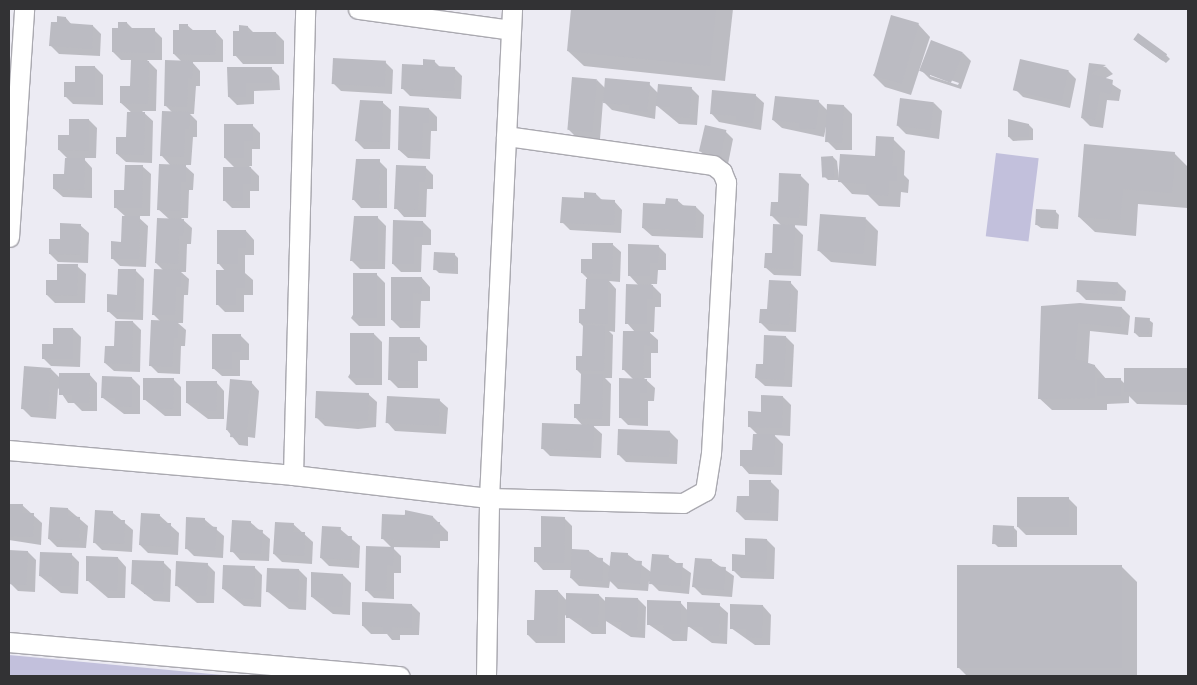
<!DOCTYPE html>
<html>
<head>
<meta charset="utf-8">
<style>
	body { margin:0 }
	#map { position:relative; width:1197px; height:685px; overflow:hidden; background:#ecebf3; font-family:"Libre Baskerville",serif }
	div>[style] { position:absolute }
	.green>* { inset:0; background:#c2c0dc; transform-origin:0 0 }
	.shadow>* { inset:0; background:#0003 }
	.building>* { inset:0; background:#bbbbc2; transform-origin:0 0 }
	.roads { filter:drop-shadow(1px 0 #aaa9b0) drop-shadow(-1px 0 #aaa9b0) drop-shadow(0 1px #aaa9b0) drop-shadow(0 -1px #aaa9b0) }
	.minor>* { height:19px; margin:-9.5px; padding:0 9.5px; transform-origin:9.5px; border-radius:9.5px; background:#fff }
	span { translate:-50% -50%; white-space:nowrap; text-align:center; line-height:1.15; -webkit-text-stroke:4px #fff; paint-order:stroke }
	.frame { position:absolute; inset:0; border:10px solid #323234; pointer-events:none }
</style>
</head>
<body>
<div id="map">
	<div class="green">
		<div style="left:996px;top:153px;width:43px;height:84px;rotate:7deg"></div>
		<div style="clip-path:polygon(9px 655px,233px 676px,9px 676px)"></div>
	</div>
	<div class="shadow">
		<div style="clip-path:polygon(572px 9px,733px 9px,725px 81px,584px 66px,568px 51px)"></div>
		<div style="clip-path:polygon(66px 18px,72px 25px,93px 26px,101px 34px,100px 56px,59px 54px,51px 46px,58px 23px)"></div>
		<div style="clip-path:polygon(127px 23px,133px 29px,154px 30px,162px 38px,162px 60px,147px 60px,157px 70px,156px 111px,142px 111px,153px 121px,152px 163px,126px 162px,117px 154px,127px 139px,132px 113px,121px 103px,131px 87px,132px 60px,121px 60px,113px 52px,119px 29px)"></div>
		<div style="clip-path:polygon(918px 24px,930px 37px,911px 95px,885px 87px,873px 75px)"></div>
		<div style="clip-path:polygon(187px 25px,194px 31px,215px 31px,223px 40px,223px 62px,192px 62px,200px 71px,200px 86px,196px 86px,194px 114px,190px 114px,197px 121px,197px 137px,193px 137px,191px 165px,184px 165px,194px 174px,193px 190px,189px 190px,188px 218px,181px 218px,192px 228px,191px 244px,187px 244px,186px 272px,181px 272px,189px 279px,188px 295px,184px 295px,183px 323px,178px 323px,186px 330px,185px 346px,181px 346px,180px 374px,158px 373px,150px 365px,161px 322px,153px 314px,163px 270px,156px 263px,169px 219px,158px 209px,171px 166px,162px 156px,172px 112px,165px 105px,182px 62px,174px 54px,180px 31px)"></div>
		<div style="clip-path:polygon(248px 27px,254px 33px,276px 33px,284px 41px,284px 64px,243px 64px,235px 55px,240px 33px)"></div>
		<div style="clip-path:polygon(1138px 35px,1166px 55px,1170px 59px,1166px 63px,1138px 43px,1134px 39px)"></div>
		<div style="clip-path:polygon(evenodd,963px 53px,971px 61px,961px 89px,930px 79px,920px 69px,963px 53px,930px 73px,959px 83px,958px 85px,930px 76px,930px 73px)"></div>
		<div style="clip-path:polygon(434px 61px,440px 67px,454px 68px,462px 76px,461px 99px,410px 96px,402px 88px)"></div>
		<div style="clip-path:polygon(385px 62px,393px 70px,392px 94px,341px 91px,333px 83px)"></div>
		<div style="clip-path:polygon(1090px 64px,1106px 67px,1113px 74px,1104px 79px,1121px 90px,1119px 101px,1107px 100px,1103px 128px,1090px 126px,1082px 118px)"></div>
		<div style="clip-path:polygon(95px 67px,103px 75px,103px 105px,73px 104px,65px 96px)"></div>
		<div style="clip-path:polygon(229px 68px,271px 68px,279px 76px,280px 90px,254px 91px,254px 104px,237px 105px,229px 97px)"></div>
		<div style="clip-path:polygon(1068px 71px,1076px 79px,1070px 108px,1023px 97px,1015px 89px)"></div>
		<div style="clip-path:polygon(597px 80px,606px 89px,649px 84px,658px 93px,691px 88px,699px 96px,697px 125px,679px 124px,656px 105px,655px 119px,612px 110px,603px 101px,600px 139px,576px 137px,568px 129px)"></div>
		<div style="clip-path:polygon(755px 95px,764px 103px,761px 130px,719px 122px,711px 113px)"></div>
		<div style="clip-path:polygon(818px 101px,828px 111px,844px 106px,852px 114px,852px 150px,836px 150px,828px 142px,828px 116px,824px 137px,782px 128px,773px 120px)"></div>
		<div style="clip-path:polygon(382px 102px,391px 110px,390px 149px,364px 149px,356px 141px)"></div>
		<div style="clip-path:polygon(934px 103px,942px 111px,939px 139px,906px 134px,898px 126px)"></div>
		<div style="clip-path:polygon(429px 109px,437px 117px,437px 131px,431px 131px,430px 159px,408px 158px,399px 150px)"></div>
		<div style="clip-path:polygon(89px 120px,97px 128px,96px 158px,83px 158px,92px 168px,92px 198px,63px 197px,54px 189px,65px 176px,69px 160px,59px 150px)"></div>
		<div style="clip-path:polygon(252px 125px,260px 133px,260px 149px,252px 149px,252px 166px,249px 166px,259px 176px,259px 191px,250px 191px,250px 208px,232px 208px,224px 200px,235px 168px,225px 158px)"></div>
		<div style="clip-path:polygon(1029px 125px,1033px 129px,1033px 140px,1013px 141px,1009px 137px)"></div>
		<div style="clip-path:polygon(725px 131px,733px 139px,728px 164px,709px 159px,700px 151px)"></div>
		<div style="clip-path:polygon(893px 139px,905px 151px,904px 175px,909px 180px,908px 193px,901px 192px,900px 207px,879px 206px,868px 195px,852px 194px,839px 180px,828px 180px,825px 177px,833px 157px,837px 161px,839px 179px,876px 158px)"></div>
		<div style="clip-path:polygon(1174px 153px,1188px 167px,1187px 208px,1138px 204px,1136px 236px,1095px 232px,1079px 217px)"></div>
		<div style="clip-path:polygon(379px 161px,387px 169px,387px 208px,361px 208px,353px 199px)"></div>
		<div style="clip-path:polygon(142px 166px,151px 174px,150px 216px,137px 216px,148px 226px,146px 267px,120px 266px,112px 258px,122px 243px,126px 217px,115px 207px)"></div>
		<div style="clip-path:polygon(425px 167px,433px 175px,433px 189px,427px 189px,426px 217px,404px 217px,396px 208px)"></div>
		<div style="clip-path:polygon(801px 176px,809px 184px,807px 226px,793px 225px,803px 235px,801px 276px,774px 275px,765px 267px,773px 254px,782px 226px,772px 216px)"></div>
		<div style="clip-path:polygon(596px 194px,603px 201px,614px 201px,622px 210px,621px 233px,570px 230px,562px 222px)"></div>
		<div style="clip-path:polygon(677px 200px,684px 206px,696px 207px,704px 215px,703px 238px,652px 236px,643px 228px)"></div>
		<div style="clip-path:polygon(1055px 211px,1059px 215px,1058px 229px,1041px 228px,1037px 225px)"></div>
		<div style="clip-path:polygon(377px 217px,386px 226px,385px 269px,360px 269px,351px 260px)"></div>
		<div style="clip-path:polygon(866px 219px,878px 231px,876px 266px,831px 262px,818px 250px)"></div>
		<div style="clip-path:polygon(423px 222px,431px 230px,431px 245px,422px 245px,421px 272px,401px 272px,393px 264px)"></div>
		<div style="clip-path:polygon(80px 225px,89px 233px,88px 263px,58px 262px,50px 254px)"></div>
		<div style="clip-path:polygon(246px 231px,254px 240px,254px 255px,245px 255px,245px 273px,253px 280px,253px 295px,244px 295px,244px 312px,225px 312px,217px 304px,226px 272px,219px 264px)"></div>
		<div style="clip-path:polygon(612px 244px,621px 252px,620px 282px,609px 281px,616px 289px,615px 332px,609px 331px,613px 335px,612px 378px,605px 378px,611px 384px,610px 426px,593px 426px,602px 434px,601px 458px,550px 456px,542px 448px,583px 426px,575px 417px,581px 406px,582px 375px,577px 370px,583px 358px,584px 327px,580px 323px,586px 311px,587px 278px,582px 273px)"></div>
		<div style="clip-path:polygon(658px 246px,666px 254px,666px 270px,658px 270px,657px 284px,651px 284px,661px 294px,661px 307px,655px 307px,654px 332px,649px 332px,658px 340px,658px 353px,651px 353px,651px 378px,644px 378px,655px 388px,654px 401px,648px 401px,648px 426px,628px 425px,620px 417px,634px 380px,623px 369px,635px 332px,627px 323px,639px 286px,629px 275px)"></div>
		<div style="clip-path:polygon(454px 254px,458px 258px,458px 274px,439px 273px,435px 269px)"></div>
		<div style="clip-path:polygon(77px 266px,86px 274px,85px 303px,55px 303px,47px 295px)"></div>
		<div style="clip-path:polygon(136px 271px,144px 279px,143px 320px,117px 319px,108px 311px)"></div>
		<div style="clip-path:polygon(377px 275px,385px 283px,385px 326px,359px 326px,351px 318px)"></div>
		<div style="clip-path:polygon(422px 278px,430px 287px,430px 301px,421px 301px,420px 328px,400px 328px,392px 320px)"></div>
		<div style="clip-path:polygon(790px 282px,798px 291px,796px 332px,769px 331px,761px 323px)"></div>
		<div style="clip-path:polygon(1118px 283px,1126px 291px,1125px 301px,1086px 300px,1078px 292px)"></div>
		<div style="clip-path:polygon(1042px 307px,1122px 308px,1130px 316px,1128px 335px,1090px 331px,1088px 364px,1095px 366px,1107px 380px,1120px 379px,1125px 384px,1125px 369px,1188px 368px,1188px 405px,1137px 404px,1129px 396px,1129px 403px,1107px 404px,1107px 410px,1052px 410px,1039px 398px)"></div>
		<div style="clip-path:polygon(1149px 320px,1153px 323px,1152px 337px,1139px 337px,1135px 333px)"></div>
		<div style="clip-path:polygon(133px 322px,141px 330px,140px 372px,114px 371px,105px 363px)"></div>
		<div style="clip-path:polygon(73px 329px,81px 337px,80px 367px,51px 366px,43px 358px)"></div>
		<div style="clip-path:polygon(374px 334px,382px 342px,382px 385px,356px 385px,348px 377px)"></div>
		<div style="clip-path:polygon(241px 336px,249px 344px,249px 360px,240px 360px,240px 376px,222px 376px,213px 368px)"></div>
		<div style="clip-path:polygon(786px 337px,794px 345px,792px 387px,765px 386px,756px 378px)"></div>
		<div style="clip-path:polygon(419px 338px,427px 346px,427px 361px,418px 361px,418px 388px,398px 388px,390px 380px)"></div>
		<div style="clip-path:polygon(51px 369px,60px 378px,89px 374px,97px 383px,97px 411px,82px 411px,74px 403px,68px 403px,58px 388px,56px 419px,31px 417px,23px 409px)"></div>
		<div style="clip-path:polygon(132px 378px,140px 386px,140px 414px,124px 414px,103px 398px)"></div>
		<div style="clip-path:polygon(173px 379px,181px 387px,181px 416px,165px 416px,144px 399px)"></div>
		<div style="clip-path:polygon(216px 382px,224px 391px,224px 419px,208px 419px,187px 403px)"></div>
		<div style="clip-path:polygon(251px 382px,259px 391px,255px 438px,248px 437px,248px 446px,239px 445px,227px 430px)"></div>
		<div style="clip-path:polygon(368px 394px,377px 402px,376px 427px,358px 429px,325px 426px,317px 418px)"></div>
		<div style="clip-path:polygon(783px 397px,791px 405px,790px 436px,774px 435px,783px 444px,782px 475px,749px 474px,741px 465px,754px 452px,758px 435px,749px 426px)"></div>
		<div style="clip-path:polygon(439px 400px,448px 408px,446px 434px,395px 431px,387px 422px)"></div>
		<div style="clip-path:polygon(670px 432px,678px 440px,677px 464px,626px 462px,618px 454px)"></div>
		<div style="clip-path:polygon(771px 482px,779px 490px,778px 521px,745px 520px,737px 512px)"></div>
		<div style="clip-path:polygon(1069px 499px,1077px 507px,1077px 535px,1026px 535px,1018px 527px)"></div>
		<div style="clip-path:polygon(9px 505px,22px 505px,42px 523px,41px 545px,9px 540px)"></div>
		<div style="clip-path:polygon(68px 509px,88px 526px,86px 548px,57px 547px,49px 539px)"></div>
		<div style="clip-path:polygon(407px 512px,433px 517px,448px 532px,448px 541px,440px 541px,440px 548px,392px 547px,401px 556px,401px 573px,394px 573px,394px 599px,374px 598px,366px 590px,392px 548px,383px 539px)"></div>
		<div style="clip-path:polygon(113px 513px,133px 530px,132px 552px,102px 550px,94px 542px)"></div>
		<div style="clip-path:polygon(159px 515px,179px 533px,178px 555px,148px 553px,140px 545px)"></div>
		<div style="clip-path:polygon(564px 518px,572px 526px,572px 550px,589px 551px,611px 567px,627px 554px,651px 572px,668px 557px,691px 573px,689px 594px,659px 591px,649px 581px,648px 591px,618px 589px,610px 581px,609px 588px,579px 586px,571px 578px,572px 570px,543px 570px,535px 561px)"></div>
		<div style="clip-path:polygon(204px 519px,224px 536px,223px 558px,194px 556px,186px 548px)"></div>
		<div style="clip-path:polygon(250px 522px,270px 539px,269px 561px,240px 560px,232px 551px)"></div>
		<div style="clip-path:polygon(293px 524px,313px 542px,312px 564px,282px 562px,274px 554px)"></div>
		<div style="clip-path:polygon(1013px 527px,1017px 531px,1017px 547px,998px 547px,994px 543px)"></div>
		<div style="clip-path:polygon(340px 529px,360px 546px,359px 568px,329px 566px,321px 558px)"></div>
		<div style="clip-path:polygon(767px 540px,775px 548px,774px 579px,741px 578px,733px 570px)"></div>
		<div style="clip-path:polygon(9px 552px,28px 552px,36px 560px,35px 592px,18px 591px,9px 582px)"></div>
		<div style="clip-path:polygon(71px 554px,79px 562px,78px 594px,61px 593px,40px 576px)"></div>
		<div style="clip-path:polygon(118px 558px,126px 567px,125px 598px,108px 598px,87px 580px)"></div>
		<div style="clip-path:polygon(711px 560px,734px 576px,732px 597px,702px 595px,694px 587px)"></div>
		<div style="clip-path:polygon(163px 562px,171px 570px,170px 602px,154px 601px,132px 584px)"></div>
		<div style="clip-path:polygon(207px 564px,215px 572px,214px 603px,197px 603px,176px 585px)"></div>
		<div style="clip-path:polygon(1121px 566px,1137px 582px,1137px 676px,967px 676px,958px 667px)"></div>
		<div style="clip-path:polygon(254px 567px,262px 575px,261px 607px,244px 606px,223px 589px)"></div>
		<div style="clip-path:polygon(299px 570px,307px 578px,306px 610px,289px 609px,268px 592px)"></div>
		<div style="clip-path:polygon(343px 575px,351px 583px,350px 615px,333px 614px,312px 597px)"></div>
		<div style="clip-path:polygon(558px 591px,567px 601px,599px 595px,607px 603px,638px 599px,646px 607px,645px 638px,631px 637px,606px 621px,606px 634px,592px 634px,565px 615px,565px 643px,536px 643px,528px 635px)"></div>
		<div style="clip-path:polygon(680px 602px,688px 611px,719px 605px,728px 613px,727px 644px,712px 643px,688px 626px,687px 641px,673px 641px,648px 624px)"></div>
		<div style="clip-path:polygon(412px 605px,420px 613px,419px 635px,400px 635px,400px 640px,392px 640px,387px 634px,371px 634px,363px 626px)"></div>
		<div style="clip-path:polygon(763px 606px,771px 615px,770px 645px,755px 645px,731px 628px)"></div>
	</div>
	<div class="building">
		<div style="clip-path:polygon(571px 9px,716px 9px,710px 66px,567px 51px)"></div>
		<div style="left:891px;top:15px;width:29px;height:63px;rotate:16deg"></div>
		<div style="clip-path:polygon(57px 16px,66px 17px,66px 23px,93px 25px,92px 49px,49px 46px,51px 22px,57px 22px)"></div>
		<div style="clip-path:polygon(118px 22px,127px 22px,127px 28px,155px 28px,155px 53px,112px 52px,112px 28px,118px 28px)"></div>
		<div style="clip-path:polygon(179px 24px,188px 24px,188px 30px,216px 30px,215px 55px,173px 54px,173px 30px,179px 30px)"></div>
		<div style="clip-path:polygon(239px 25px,248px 26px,248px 32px,276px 32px,276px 56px,233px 56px,233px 31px,239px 31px)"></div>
		<div style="left:1138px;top:33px;width:36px;height:8px;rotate:36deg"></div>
		<div style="left:931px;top:40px;width:34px;height:33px;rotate:21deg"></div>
		<div style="left:333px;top:58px;width:53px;height:26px;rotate:3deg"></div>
		<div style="clip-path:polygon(423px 59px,435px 60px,434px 66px,455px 67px,454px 91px,401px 89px,402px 64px,423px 65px)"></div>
		<div style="left:1020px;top:59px;width:50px;height:32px;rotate:13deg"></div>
		<div style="clip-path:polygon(131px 60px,149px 61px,148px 104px,120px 103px,120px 86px,130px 86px)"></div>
		<div style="clip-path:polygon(165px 60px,193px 61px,192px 79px,188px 78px,187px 107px,164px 106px)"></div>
		<div style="clip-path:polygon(1089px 63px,1106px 65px,1091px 74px,1113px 80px,1111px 94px,1100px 92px,1095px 120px,1081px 118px)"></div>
		<div style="clip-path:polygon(75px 66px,95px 66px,95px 97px,64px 97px,64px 82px,75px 82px)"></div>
		<div style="clip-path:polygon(227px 67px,272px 67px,272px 83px,246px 83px,246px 97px,228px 97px)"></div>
		<div style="left:572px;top:77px;width:25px;height:53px;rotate:5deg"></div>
		<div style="clip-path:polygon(605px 78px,650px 82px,647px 112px,629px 110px,630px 105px,603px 103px)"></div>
		<div style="clip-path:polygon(658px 84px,692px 87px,689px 118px,670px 116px,670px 107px,656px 106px)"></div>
		<div style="clip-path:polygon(712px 90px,756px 94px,753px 123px,736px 121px,736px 116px,710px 114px)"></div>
		<div style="clip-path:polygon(775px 96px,819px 100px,816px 129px,799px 128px,799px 123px,772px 120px)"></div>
		<div style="left:900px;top:98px;width:34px;height:28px;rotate:7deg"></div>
		<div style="clip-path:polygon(360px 100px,383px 101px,382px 142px,355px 141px)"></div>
		<div style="left:827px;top:104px;width:17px;height:38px;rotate:3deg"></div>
		<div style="clip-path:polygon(399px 106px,429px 108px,429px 123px,423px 123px,422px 151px,398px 150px)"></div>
		<div style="clip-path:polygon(162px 111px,190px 112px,189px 129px,185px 129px,184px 157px,160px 156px)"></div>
		<div style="clip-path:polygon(127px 112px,145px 112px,144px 155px,116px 154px,116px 137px,126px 137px)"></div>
		<div style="clip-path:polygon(69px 119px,89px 119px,89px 151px,58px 150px,58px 135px,69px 135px)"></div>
		<div style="clip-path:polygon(1008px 119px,1029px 124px,1029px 137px,1008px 137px)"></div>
		<div style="clip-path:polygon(224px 124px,253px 124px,253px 141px,244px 141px,244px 158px,224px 158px)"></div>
		<div style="left:705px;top:125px;width:22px;height:27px;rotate:13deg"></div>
		<div style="clip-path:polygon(876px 136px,894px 137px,892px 166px,897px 166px,897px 181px,889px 181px,888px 196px,866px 194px,866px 184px,838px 182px,840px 154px,875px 156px)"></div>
		<div style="clip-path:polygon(1084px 144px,1175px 152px,1172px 193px,1123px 189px,1120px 220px,1078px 217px)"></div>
		<div style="left:833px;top:156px;width:21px;height:12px;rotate:87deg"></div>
		<div style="clip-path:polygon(65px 158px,85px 158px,84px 190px,53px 189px,53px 174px,64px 174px)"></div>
		<div style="clip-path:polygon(356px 159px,380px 159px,379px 200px,352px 200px)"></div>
		<div style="clip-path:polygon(159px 164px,186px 165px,186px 182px,181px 182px,180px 211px,157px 210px)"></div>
		<div style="clip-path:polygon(125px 165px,143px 165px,142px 208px,114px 208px,114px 190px,124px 190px)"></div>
		<div style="clip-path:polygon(396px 165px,426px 166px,425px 182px,419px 182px,418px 210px,394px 209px)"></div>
		<div style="clip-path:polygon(223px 167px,251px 167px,251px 184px,243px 184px,243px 201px,223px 201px)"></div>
		<div style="clip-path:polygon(779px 173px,801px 174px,799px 218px,770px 216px,771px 202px,778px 202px)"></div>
		<div style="clip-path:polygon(584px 192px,596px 193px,596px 199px,615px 200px,614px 225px,560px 223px,562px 197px,584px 198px)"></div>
		<div style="clip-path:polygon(666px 198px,678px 199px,678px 205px,696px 206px,695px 231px,642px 228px,643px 203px,665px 204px)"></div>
		<div style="left:1036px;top:209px;width:20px;height:16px;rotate:3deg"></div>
		<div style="left:820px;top:214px;width:46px;height:37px;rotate:4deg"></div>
		<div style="clip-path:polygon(122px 216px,140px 216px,139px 259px,111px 259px,111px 241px,121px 242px)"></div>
		<div style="clip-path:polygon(354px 216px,378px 216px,378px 261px,350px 261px)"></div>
		<div style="clip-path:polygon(157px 218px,184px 219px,183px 236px,179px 236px,178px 264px,155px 263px)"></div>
		<div style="clip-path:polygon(393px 220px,423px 221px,423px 237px,414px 237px,414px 264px,392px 264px)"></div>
		<div style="clip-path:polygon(60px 223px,81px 224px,80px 255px,49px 254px,49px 239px,60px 239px)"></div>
		<div style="clip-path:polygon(773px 224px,795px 225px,793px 269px,764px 268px,765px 253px,772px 253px)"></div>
		<div style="clip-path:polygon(217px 230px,246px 230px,246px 248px,238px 248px,238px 264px,217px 264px)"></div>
		<div style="clip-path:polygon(592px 243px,613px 243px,612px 274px,581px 273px,581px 259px,592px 259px)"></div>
		<div style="clip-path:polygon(628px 244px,659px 245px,658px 263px,650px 263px,650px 276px,628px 276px)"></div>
		<div style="left:434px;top:252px;width:21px;height:18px;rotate:3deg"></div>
		<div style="clip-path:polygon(57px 264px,78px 264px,77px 296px,46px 295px,46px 280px,57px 280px)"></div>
		<div style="clip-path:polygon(118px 269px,136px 269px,135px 312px,107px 312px,107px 294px,117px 295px)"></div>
		<div style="clip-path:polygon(154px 269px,181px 270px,181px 287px,176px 287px,175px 315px,152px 315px)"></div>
		<div style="clip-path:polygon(216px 270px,245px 270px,245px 288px,236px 288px,236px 305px,216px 305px)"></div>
		<div style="left:353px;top:273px;width:24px;height:45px"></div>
		<div style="clip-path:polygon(391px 277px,422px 277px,422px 294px,413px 293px,413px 321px,391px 320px)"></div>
		<div style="clip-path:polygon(586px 279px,608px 279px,608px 324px,579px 323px,579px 309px,585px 309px)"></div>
		<div style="clip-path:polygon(769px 280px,791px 281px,789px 325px,759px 323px,760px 309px,767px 309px)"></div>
		<div style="left:1077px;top:280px;width:41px;height:12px;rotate:3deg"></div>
		<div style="clip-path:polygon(626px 284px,653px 285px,653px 299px,647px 299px,647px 324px,625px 324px)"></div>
		<div style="clip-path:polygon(1080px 303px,1122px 307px,1120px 327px,1078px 323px,1075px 359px,1095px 365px,1095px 398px,1038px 399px,1041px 306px)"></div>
		<div style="left:1135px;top:317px;width:15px;height:16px;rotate:4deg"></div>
		<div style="clip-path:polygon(151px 320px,178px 321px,178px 338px,174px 338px,172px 367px,149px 366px)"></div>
		<div style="clip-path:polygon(115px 321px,133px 321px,132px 364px,104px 363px,105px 346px,114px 346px)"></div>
		<div style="clip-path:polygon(583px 325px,605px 326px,604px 371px,576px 370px,576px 356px,582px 356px)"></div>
		<div style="clip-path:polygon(53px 328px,73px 328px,73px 359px,42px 359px,42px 344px,53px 344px)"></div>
		<div style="clip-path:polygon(623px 331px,650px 331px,650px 346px,644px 345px,643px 370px,622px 370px)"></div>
		<div style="left:350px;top:333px;width:24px;height:45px"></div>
		<div style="clip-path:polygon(212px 334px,241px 334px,241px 352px,232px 352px,232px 369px,212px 369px)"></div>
		<div style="clip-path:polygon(764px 335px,786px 336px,784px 380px,755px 378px,756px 364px,763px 364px)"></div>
		<div style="clip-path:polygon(389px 337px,420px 337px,419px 353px,410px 353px,410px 381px,388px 380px)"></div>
		<div style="left:24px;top:366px;width:27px;height:43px;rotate:4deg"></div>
		<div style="left:1124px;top:368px;width:64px;height:24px"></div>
		<div style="clip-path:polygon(59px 373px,90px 373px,89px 403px,72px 403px,72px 395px,59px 395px)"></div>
		<div style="clip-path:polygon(581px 374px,603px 374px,602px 419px,574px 418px,574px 404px,580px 404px)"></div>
		<div style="clip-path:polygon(102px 376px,132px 377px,132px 407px,115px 406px,115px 398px,101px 398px)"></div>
		<div style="clip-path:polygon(143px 378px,174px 378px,173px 409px,156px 408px,156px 400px,143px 400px)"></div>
		<div style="clip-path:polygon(619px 378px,647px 379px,647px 393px,640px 393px,640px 418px,619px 418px)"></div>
		<div style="left:1121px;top:378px;width:18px;height:24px;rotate:90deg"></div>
		<div style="clip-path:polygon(230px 379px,252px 381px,247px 430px,240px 430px,240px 438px,230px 437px,231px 430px,226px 430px)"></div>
		<div style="clip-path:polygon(186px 381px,217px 381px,216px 411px,199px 411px,199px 403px,186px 403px)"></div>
		<div style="clip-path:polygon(316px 391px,369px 393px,368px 420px,349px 422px,315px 418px)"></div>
		<div style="clip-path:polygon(761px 395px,783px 396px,782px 428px,748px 427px,748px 411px,761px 412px)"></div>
		<div style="left:387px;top:396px;width:53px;height:27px;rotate:3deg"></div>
		<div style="left:542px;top:423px;width:52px;height:26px;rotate:2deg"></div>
		<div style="left:618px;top:429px;width:52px;height:26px;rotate:2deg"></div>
		<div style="clip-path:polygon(753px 434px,775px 434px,774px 467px,740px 466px,740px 450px,752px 450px)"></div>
		<div style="clip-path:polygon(749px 480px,771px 480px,770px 513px,736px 512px,737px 496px,749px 496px)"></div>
		<div style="left:1069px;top:497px;width:30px;height:52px;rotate:90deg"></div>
		<div style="clip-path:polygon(9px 504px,23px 504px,22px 513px,34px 513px,33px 537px,9px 536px)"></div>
		<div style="clip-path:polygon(50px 507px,68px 508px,68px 516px,80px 517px,79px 541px,48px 539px)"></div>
		<div style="clip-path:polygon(95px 510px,113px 511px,113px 520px,125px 520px,124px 544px,93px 543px)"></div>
		<div style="clip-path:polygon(405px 510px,433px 516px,433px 522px,440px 522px,440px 534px,433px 534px,432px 541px,381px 539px,382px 514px,405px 515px)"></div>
		<div style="clip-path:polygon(141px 513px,160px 514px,159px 523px,171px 523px,170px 547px,139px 545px)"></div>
		<div style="clip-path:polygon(541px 516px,565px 517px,564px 563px,534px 562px,534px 547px,541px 547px)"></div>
		<div style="clip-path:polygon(186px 517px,205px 518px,205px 526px,217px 527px,215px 551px,185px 549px)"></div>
		<div style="clip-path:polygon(232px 520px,251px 521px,250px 529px,263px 530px,261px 554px,230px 552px)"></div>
		<div style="clip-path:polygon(275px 522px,294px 523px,293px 532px,305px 532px,304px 556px,273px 554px)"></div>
		<div style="left:993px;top:525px;width:21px;height:19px;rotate:3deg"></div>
		<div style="clip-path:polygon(322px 526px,341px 527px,340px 536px,352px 536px,351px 560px,320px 558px)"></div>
		<div style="clip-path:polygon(745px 538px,767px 539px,766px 572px,732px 571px,732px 554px,745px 555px)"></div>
		<div style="clip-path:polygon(366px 546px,394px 547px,393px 566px,387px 565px,386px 591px,365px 591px)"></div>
		<div style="clip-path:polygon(572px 549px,589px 550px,589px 557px,603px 558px,602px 581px,570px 578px)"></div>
		<div style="left:9px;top:550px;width:19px;height:34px;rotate:3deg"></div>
		<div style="clip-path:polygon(40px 552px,72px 553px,70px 586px,52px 586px,52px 577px,39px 576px)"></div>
		<div style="clip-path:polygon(611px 552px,628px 553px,628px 560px,642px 561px,640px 584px,608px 581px)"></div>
		<div style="clip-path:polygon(652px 554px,669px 555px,668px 563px,683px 563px,681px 586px,649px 584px)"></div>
		<div style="clip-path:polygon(86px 556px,118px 557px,117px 591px,99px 590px,99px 581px,86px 581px)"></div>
		<div style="clip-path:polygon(695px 558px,712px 559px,711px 566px,726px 567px,724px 590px,692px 587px)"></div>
		<div style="clip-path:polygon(132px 560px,164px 561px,163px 594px,144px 594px,144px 585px,131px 584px)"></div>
		<div style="clip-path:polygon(176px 561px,208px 563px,206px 596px,188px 595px,188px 587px,175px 586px)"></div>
		<div style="clip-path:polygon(223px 565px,255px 566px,254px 599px,235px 598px,235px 590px,222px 589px)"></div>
		<div style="left:957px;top:565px;width:165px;height:103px"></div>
		<div style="clip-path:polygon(267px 568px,299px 569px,298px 602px,280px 601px,280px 593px,266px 592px)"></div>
		<div style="clip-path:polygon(311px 572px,343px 574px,342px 607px,324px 606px,324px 598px,311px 597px)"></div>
		<div style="clip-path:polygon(535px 590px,558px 590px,557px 636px,527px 635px,527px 620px,534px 620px)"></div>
		<div style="clip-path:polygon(566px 593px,599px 594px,598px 627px,582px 626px,582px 618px,566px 618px)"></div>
		<div style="clip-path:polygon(605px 597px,638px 598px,637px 630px,621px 630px,622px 622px,605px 621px)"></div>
		<div style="clip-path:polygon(647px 600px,681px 601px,680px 634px,663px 634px,664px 625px,647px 625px)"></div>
		<div style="clip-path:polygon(362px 602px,412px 604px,412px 628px,392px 627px,392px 632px,383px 632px,383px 627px,362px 626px)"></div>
		<div style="clip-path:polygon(687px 602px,720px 603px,719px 636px,703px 635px,703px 627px,687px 627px)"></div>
		<div style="clip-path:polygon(730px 604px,763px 605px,762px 638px,746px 637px,746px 629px,730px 629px)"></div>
	</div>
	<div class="roads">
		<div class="minor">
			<div style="left:358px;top:9px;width:154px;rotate:7.8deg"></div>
			<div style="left:9px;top:237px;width:228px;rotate:-86.2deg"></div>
			<div style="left:9px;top:450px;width:285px;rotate:5deg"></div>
			<div style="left:293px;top:475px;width:197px;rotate:6.7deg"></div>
			<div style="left:489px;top:498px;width:194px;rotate:1.5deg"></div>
			<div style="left:683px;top:503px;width:25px;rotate:-29deg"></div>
			<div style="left:705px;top:491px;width:38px;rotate:-81deg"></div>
			<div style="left:711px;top:453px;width:271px;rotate:-86.8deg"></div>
			<div style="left:726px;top:182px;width:11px;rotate:-112deg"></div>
			<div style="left:722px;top:172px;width:11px;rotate:-142deg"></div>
			<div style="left:713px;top:165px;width:209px;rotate:-172deg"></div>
			<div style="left:293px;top:475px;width:466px;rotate:-88.5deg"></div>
			<div style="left:9px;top:642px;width:392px;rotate:5deg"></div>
			<div style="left:486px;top:676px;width:178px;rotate:-89deg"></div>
			<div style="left:489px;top:498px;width:490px;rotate:-87.3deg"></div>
		</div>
	</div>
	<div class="frame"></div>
</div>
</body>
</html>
